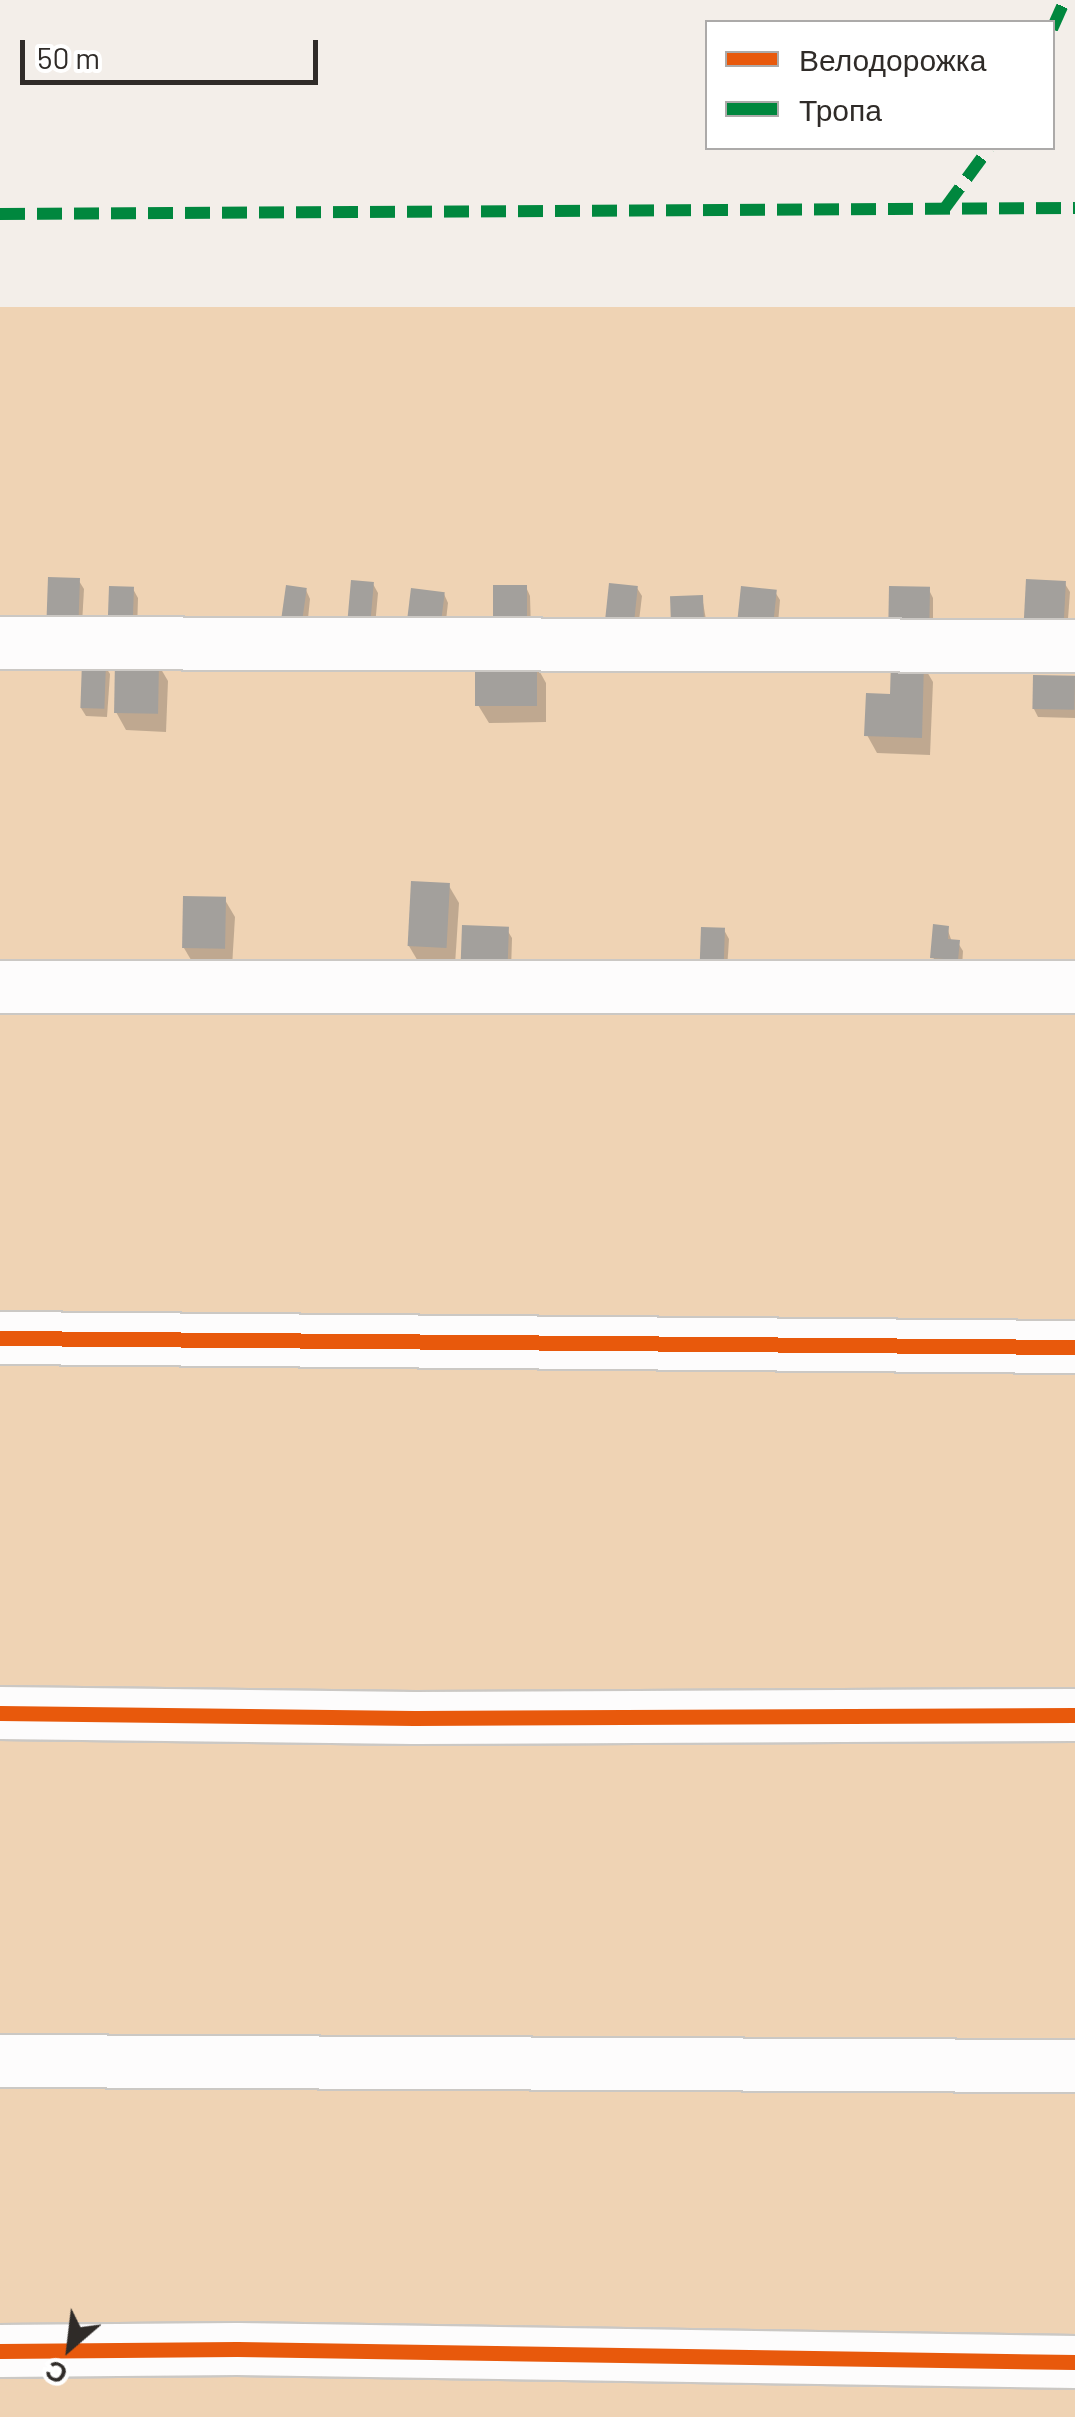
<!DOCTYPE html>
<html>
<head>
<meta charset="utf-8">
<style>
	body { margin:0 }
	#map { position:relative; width:1075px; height:2417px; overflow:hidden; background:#f3eee9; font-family:Barlow,sans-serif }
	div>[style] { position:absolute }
	.green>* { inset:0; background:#efd3b4; transform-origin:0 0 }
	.shadow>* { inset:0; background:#0003 }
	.building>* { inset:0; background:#a3a09c; transform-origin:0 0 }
	.roads { filter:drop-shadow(2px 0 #cbc8c4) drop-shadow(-2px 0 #cbc8c4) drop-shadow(0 2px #cbc8c4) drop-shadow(0 -2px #cbc8c4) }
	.minor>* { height:52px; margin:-26px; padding:0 26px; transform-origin:26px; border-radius:26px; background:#fdfcfc }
	.quiet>* { height:12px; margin-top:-6px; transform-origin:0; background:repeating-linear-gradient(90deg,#00873e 0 25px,transparent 0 37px) }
	.cycleway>* { height:15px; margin:-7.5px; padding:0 7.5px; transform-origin:7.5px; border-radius:7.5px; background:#e8590c }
	span { translate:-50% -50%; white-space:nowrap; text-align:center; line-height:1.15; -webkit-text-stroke:10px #fff; paint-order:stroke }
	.legend { position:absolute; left:705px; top:20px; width:350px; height:130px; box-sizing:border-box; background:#fff; border:2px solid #acaaa9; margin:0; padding:12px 18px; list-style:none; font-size:30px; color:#2f2b28 }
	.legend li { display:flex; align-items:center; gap:20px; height:50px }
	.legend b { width:50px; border:2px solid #acaaa9 }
	.north { position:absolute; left:20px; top:2297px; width:100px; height:100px; -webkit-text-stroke:8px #fff; paint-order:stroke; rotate:208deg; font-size:28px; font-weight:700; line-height:40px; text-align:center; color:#2f2b28 }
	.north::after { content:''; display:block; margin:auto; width:35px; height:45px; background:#2f2b28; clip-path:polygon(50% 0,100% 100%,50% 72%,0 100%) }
	.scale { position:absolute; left:20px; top:40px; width:298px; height:45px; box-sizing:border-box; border:5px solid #2f2b28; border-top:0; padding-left:12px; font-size:30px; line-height:35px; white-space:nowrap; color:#2f2b28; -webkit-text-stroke:8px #fff; paint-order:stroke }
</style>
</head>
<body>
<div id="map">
	<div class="green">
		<div style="left:0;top:307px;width:1075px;height:2110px"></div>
	</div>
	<div class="shadow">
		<div style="clip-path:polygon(79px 581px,84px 589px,82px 624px,54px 623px,49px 614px)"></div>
		<div style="clip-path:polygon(373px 584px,378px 593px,375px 626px,355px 624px,350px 616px)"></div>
		<div style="clip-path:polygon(1065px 584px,1070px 592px,1067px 632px,1031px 629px)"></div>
		<div style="clip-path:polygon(611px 585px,637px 588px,642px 596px,638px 629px)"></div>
		<div style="clip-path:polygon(526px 587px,530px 596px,531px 630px,501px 631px)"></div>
		<div style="clip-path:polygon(133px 589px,138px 598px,137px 632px,115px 631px)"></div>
		<div style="clip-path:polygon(306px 590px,310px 599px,307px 628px,289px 626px)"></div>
		<div style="clip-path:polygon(929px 590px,933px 598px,933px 631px,895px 630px)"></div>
		<div style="clip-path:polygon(414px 591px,444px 594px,448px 603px,445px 629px)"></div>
		<div style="clip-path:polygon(775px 592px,780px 600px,777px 635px,745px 632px)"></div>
		<div style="clip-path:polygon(702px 597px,708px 631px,679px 632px)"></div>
		<div style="clip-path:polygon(158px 664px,168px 681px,166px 732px,126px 730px,116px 712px)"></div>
		<div style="clip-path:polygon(536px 665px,546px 683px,546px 722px,489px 723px,478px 705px)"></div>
		<div style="clip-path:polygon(923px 665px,933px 682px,930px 755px,877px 753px,867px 735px,892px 696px)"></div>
		<div style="clip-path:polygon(105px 666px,110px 674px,107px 717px,86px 716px,81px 708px)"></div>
		<div style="clip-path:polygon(1075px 679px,1075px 718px,1038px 717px,1034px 709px)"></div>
		<div style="clip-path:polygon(449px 886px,459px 903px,455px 965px,419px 963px,409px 946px)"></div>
		<div style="clip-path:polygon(225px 900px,235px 917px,232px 967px,194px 965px,184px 948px)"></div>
		<div style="clip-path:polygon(947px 928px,952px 942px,958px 943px,963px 951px,962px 967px,937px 965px,933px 957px)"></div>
		<div style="clip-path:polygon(507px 930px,512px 938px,511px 971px,468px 969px)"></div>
		<div style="clip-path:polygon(724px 930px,729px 939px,727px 970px,707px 969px)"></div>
	</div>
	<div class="building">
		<div style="left:48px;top:577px;width:32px;height:38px;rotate:2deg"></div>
		<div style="left:1026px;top:579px;width:40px;height:42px;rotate:3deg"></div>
		<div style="left:351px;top:580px;width:23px;height:37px;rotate:5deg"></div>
		<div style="left:609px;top:583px;width:29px;height:36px;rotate:6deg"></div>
		<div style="left:286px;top:585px;width:21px;height:33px;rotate:8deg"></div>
		<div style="left:493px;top:585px;width:34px;height:39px"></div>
		<div style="left:109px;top:586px;width:25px;height:37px;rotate:2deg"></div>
		<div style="left:741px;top:586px;width:36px;height:38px;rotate:6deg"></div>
		<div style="left:889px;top:586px;width:41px;height:37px;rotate:1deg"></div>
		<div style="left:411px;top:588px;width:34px;height:30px;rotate:7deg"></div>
		<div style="left:703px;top:595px;width:29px;height:33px;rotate:88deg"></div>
		<div style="left:115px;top:660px;width:44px;height:53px;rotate:1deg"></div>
		<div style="clip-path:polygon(891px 661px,924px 662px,922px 738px,864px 736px,866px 693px,890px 694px)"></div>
		<div style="left:82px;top:662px;width:24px;height:46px;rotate:2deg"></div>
		<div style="left:475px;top:663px;width:62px;height:43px"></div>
		<div style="left:1033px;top:675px;width:42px;height:34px;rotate:1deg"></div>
		<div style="left:411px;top:881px;width:39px;height:65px;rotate:3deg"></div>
		<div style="left:183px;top:896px;width:43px;height:52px;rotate:1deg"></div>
		<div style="clip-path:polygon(933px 924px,949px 926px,948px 939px,960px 940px,958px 960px,930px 958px)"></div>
		<div style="left:462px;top:925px;width:47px;height:36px;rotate:2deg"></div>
		<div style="left:701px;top:927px;width:24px;height:34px;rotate:2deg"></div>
	</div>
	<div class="roads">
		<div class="minor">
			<div style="left:0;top:643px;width:1075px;rotate:0.16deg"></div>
			<div style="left:0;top:987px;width:1075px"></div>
			<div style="left:0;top:1338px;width:1075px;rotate:0.48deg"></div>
			<div style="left:0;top:1713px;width:414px;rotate:0.7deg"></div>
			<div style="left:414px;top:1718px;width:661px;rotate:-0.26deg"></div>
			<div style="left:0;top:2061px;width:1075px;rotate:0.27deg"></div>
			<div style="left:0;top:2351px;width:237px;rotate:-0.5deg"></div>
			<div style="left:237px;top:2349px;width:838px;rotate:0.89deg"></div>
		</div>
	</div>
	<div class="quiet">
		<div style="left:1052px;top:29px;width:32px;rotate:-66deg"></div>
		<div style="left:945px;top:208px;width:74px;rotate:-53.7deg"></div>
		<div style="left:0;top:214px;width:1075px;rotate:-0.32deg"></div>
	</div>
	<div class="cycleway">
		<div style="left:0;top:1338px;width:1075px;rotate:0.48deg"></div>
		<div style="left:0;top:1713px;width:414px;rotate:0.7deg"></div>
		<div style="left:414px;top:1718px;width:661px;rotate:-0.26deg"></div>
		<div style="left:0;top:2351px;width:237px;rotate:-0.5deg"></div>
		<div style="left:237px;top:2349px;width:838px;rotate:0.89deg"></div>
	</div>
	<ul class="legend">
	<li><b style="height:12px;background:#e8590c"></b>Велодорожка</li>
	<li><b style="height:12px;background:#00873e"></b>Тропа</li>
	</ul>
	<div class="north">С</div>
	<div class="scale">50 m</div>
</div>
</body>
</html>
